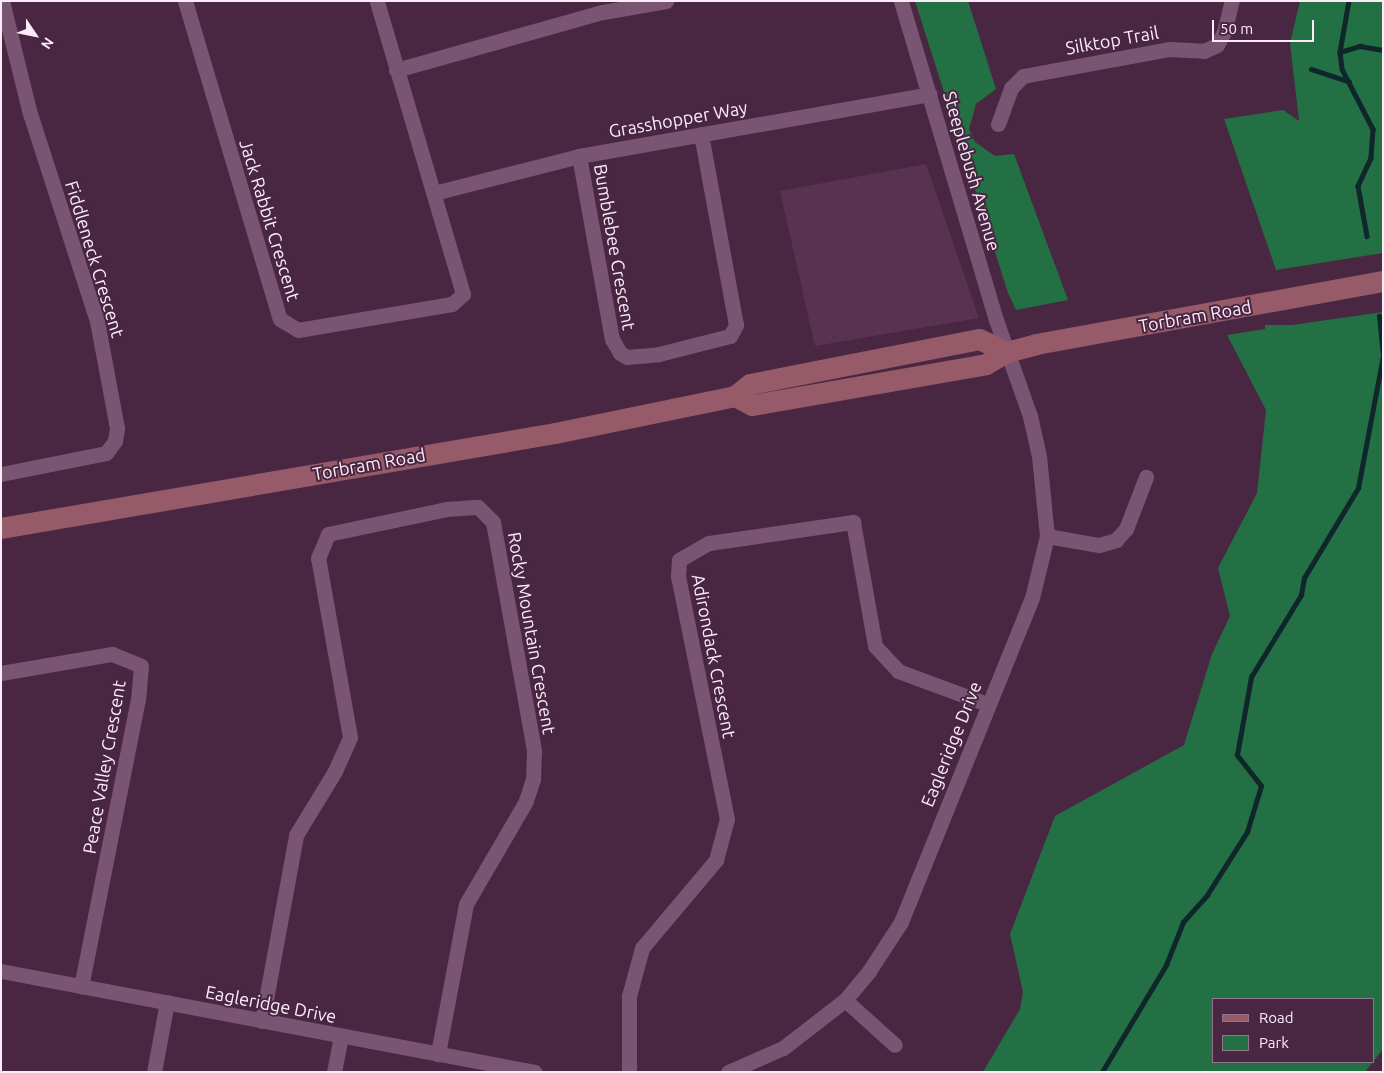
<!DOCTYPE html>
<html>
<head>
<meta charset="utf-8">
<style>
	body { margin:0 }
	#map { position:relative; width:1384px; height:1073px; overflow:hidden; background:#492743; font-family:Ubuntu,sans-serif }
	div>[style] { position:absolute }
	.built>* { inset:0; background:#593252 }
	.green>* { inset:0; background:#227043 }
	.stream>* { height:4.5px; margin:-2.25px; padding:0 2.25px; transform-origin:2.25px; border-radius:2.25px; background:#0f262b }
	.street>* { height:15px; margin:-7.5px; padding:0 7.5px; transform-origin:7.5px; border-radius:7.5px; background:#7a5473 }
	.secondary>* { height:21px; margin:-10.5px; padding:0 10.5px; transform-origin:10.5px; border-radius:10.5px; background:#975a68 }
	span { translate:-50% -50%; white-space:nowrap; text-align:center; line-height:1.15; -webkit-text-stroke:4px #492743; paint-order:stroke }
	.street-label { font-size:18px; color:#fdebf8 }
	.frame { position:absolute; inset:0; border:2px solid #fdebf8; pointer-events:none }
	.legend { position:absolute; left:1212px; top:998px; width:162px; height:65px; box-sizing:border-box; background:#492743; border:1px solid #91758b; margin:0; padding:6px 9px; list-style:none; font-size:15px; color:#fdebf8 }
	.legend li { display:flex; align-items:center; gap:10px; height:25px }
	.legend b { width:25px; border:1px solid #91758b }
	.north { position:absolute; left:10px; top:10px; width:50px; height:50px; -webkit-text-stroke:4px #492743; paint-order:stroke; rotate:124deg; font-size:14px; font-weight:700; line-height:20px; text-align:center; color:#fdebf8 }
	.north::after { content:''; display:block; margin:auto; width:18px; height:22px; background:#fdebf8; clip-path:polygon(50% 0,100% 100%,50% 72%,0 100%) }
	.scale { position:absolute; left:1212px; top:20px; width:102px; height:22px; box-sizing:border-box; border:2px solid #fdebf8; border-top:0; padding-left:6px; font-size:15px; line-height:18px; white-space:nowrap; color:#fdebf8; -webkit-text-stroke:4px #492743; paint-order:stroke }
</style>
</head>
<body>
<div id="map">
	<div class="built">
		<div style="clip-path:polygon(926px 164px,979px 318px,815px 346px,780px 191px)"></div>
	</div>
	<div class="green">
		<div style="clip-path:polygon(915px 1px,968px 1px,996px 89px,976px 104px,969px 129px,975px 142px,995px 156px,1014px 154px,1068px 300px,1016px 310px,1008px 293px)"></div>
		<div style="clip-path:polygon(1300px 1px,1383px 1px,1383px 253px,1276px 270px,1224px 119px,1283px 110px,1299px 121px,1290px 43px)"></div>
		<div style="clip-path:polygon(evenodd,1383px 312px,1383px 1049px,1365px 1072px,983px 1072px,1020px 1009px,1023px 992px,1010px 934px,1055px 816px,1184px 745px,1212px 654px,1230px 616px,1218px 568px,1257px 493px,1266px 410px,1227px 335px,1265px 329px,1265px 325px,1292px 325px,1383px 312px,1373px 999px,1373px 1062px,1213px 1062px,1213px 999px,1373px 999px)"></div>
	</div>
	<div class="stream">
		<div style="left:1349px;top:1px;width:52px;rotate:100deg"></div>
		<div style="left:1340px;top:52px;width:17px;rotate:83deg"></div>
		<div style="left:1342px;top:69px;width:68px;rotate:62.7deg"></div>
		<div style="left:1373px;top:129px;width:29px;rotate:94deg"></div>
		<div style="left:1371px;top:158px;width:31px;rotate:115deg"></div>
		<div style="left:1358px;top:186px;width:51px;rotate:79.8deg"></div>
		<div style="left:1340px;top:52px;width:21px;rotate:-17deg"></div>
		<div style="left:1360px;top:46px;width:23px;rotate:10deg"></div>
		<div style="left:1311px;top:69px;width:40px;rotate:18deg"></div>
		<div style="left:1102px;top:1072px;width:125px;rotate:-59.1deg"></div>
		<div style="left:1166px;top:965px;width:46px;rotate:-68.4deg"></div>
		<div style="left:1183px;top:922px;width:36px;rotate:-48deg"></div>
		<div style="left:1207px;top:895px;width:75px;rotate:-57.6deg"></div>
		<div style="left:1247px;top:832px;width:48px;rotate:-73.1deg"></div>
		<div style="left:1261px;top:786px;width:39px;rotate:-128deg"></div>
		<div style="left:1237px;top:755px;width:79px;rotate:-79.8deg"></div>
		<div style="left:1251px;top:677px;width:96px;rotate:-58.6deg"></div>
		<div style="left:1301px;top:595px;width:17px;rotate:-80deg"></div>
		<div style="left:1304px;top:578px;width:105px;rotate:-59deg"></div>
		<div style="left:1358px;top:488px;width:134px;rotate:-79.3deg"></div>
		<div style="left:1383px;top:356px;width:40px;rotate:-95.7deg"></div>
	</div>
	<div class="street">
		<div style="left:185px;top:1px;width:332px;rotate:73.4deg"></div>
		<div style="left:280px;top:319px;width:21px;rotate:31deg"></div>
		<div style="left:298px;top:330px;width:156px;rotate:-9.6deg"></div>
		<div style="left:452px;top:304px;width:15px;rotate:-42deg"></div>
		<div style="left:463px;top:294px;width:305px;rotate:-106.4deg"></div>
		<div style="left:396px;top:70px;width:215px;rotate:-15.7deg"></div>
		<div style="left:603px;top:12px;width:64px;rotate:-9.9deg"></div>
		<div style="left:998px;top:124px;width:38px;rotate:-70deg"></div>
		<div style="left:1011px;top:88px;width:17px;rotate:-45deg"></div>
		<div style="left:1023px;top:76px;width:148px;rotate:-10.5deg"></div>
		<div style="left:1169px;top:49px;width:35px;rotate:3deg"></div>
		<div style="left:1204px;top:51px;width:14px;rotate:-25deg"></div>
		<div style="left:1217px;top:45px;width:15px;rotate:-62deg"></div>
		<div style="left:1224px;top:32px;width:32px;rotate:-76deg"></div>
		<div style="left:579px;top:156px;width:186px;rotate:79.8deg"></div>
		<div style="left:612px;top:339px;width:16px;rotate:60deg"></div>
		<div style="left:620px;top:353px;width:8px;rotate:30deg"></div>
		<div style="left:627px;top:357px;width:32px;rotate:-5deg"></div>
		<div style="left:659px;top:354px;width:73px;rotate:-14.2deg"></div>
		<div style="left:730px;top:336px;width:13px;rotate:-61deg"></div>
		<div style="left:736px;top:325px;width:194px;rotate:-100.4deg"></div>
		<div style="left:434px;top:193px;width:150px;rotate:-14.3deg"></div>
		<div style="left:579px;top:156px;width:356px;rotate:-10deg"></div>
		<div style="left:1px;top:474px;width:107px;rotate:-11.3deg"></div>
		<div style="left:106px;top:453px;width:15px;rotate:-53deg"></div>
		<div style="left:115px;top:441px;width:13px;rotate:-81deg"></div>
		<div style="left:117px;top:428px;width:109px;rotate:-100.6deg"></div>
		<div style="left:97px;top:321px;width:218px;rotate:-107.9deg"></div>
		<div style="left:30px;top:114px;width:116px;rotate:-103.9deg"></div>
		<div style="left:1047px;top:536px;width:53px;rotate:9.8deg"></div>
		<div style="left:1099px;top:545px;width:18px;rotate:-16deg"></div>
		<div style="left:1116px;top:540px;width:15px;rotate:-48deg"></div>
		<div style="left:1126px;top:529px;width:56px;rotate:-69deg"></div>
		<div style="left:1px;top:673px;width:113px;rotate:-9.7deg"></div>
		<div style="left:112px;top:654px;width:31px;rotate:22deg"></div>
		<div style="left:141px;top:666px;width:33px;rotate:95deg"></div>
		<div style="left:138px;top:699px;width:293px;rotate:101.2deg"></div>
		<div style="left:1px;top:971px;width:543px;rotate:10.71deg"></div>
		<div style="left:845px;top:1000px;width:67px;rotate:42deg"></div>
		<div style="left:262px;top:1021px;width:189px;rotate:-79.6deg"></div>
		<div style="left:296px;top:835px;width:75px;rotate:-58.6deg"></div>
		<div style="left:335px;top:771px;width:37px;rotate:-66deg"></div>
		<div style="left:350px;top:737px;width:182px;rotate:-100.1deg"></div>
		<div style="left:318px;top:558px;width:26px;rotate:-67deg"></div>
		<div style="left:328px;top:534px;width:122px;rotate:-11.9deg"></div>
		<div style="left:447px;top:509px;width:31px;rotate:-4deg"></div>
		<div style="left:478px;top:507px;width:21px;rotate:45deg"></div>
		<div style="left:493px;top:522px;width:233px;rotate:79.8deg"></div>
		<div style="left:534px;top:751px;width:28px;rotate:92deg"></div>
		<div style="left:533px;top:779px;width:23px;rotate:108deg"></div>
		<div style="left:526px;top:801px;width:119px;rotate:120.2deg"></div>
		<div style="left:466px;top:904px;width:153px;rotate:100.6deg"></div>
		<div style="left:154px;top:1072px;width:71px;rotate:-79.5deg"></div>
		<div style="left:334px;top:1072px;width:36px;rotate:-79deg"></div>
		<div style="left:629px;top:1072px;width:76px;rotate:-90deg"></div>
		<div style="left:629px;top:996px;width:50px;rotate:-74.8deg"></div>
		<div style="left:642px;top:948px;width:115px;rotate:-49.9deg"></div>
		<div style="left:716px;top:860px;width:42px;rotate:-75deg"></div>
		<div style="left:727px;top:819px;width:247px;rotate:-101.4deg"></div>
		<div style="left:678px;top:577px;width:17px;rotate:-87deg"></div>
		<div style="left:679px;top:560px;width:34px;rotate:-30deg"></div>
		<div style="left:709px;top:543px;width:146px;rotate:-8.3deg"></div>
		<div style="left:853px;top:522px;width:126px;rotate:79.9deg"></div>
		<div style="left:875px;top:646px;width:34px;rotate:47deg"></div>
		<div style="left:898px;top:671px;width:95px;rotate:20.3deg"></div>
		<div style="left:728px;top:1072px;width:60px;rotate:-23.6deg"></div>
		<div style="left:783px;top:1048px;width:78px;rotate:-37.7deg"></div>
		<div style="left:845px;top:1000px;width:38px;rotate:-50deg"></div>
		<div style="left:869px;top:971px;width:59px;rotate:-56.9deg"></div>
		<div style="left:901px;top:922px;width:349px;rotate:-68deg"></div>
		<div style="left:1032px;top:598px;width:64px;rotate:-76.4deg"></div>
		<div style="left:1047px;top:536px;width:80px;rotate:-95.7deg"></div>
		<div style="left:1039px;top:456px;width:41px;rotate:-102.7deg"></div>
		<div style="left:1030px;top:416px;width:102px;rotate:-109.5deg"></div>
		<div style="left:996px;top:320px;width:333px;rotate:-106.6deg"></div>
	</div>
	<div class="secondary">
		<div style="left:735px;top:396px;width:19px;rotate:28deg"></div>
		<div style="left:752px;top:405px;width:238px;rotate:-9.9deg"></div>
		<div style="left:986px;top:364px;width:24px;rotate:-30deg"></div>
		<div style="left:1007px;top:352px;width:30px;rotate:-15deg"></div>
		<div style="left:1036px;top:344px;width:353px;rotate:-10.3deg"></div>
		<div style="left:1px;top:528px;width:562px;rotate:-9.73deg"></div>
		<div style="left:555px;top:433px;width:184px;rotate:-11.6deg"></div>
		<div style="left:735px;top:396px;width:19px;rotate:-39deg"></div>
		<div style="left:750px;top:384px;width:233px;rotate:-11.1deg"></div>
		<div style="left:979px;top:339px;width:31px;rotate:25deg"></div>
	</div>
	<div class="street-label">
		<span style="left:1112px;top:40px;rotate:-10deg">Silktop Trail</span>
		<span style="left:678px;top:119px;rotate:-10deg">Grasshopper Way</span>
		<span style="left:972px;top:171px;rotate:74deg">Steeplebush Avenue</span>
		<span style="left:270px;top:220px;rotate:73deg">Jack Rabbit Crescent</span>
		<span style="left:615px;top:247px;rotate:80deg">Bumblebee Crescent</span>
		<span style="left:95px;top:259px;rotate:73deg">Fiddleneck Crescent</span>
		<span style="left:1195px;top:316px;rotate:-10deg">Torbram Road</span>
		<span style="left:369px;top:464px;rotate:-10deg">Torbram Road</span>
		<span style="left:532px;top:633px;rotate:80deg">Rocky Mountain Crescent</span>
		<span style="left:714px;top:656px;rotate:79deg">Adirondack Crescent</span>
		<span style="left:951px;top:744px;rotate:-68deg">Eagleridge Drive</span>
		<span style="left:104px;top:767px;rotate:-80deg">Peace Valley Crescent</span>
		<span style="left:271px;top:1004px;rotate:11deg">Eagleridge Drive</span>
	</div>
	<div class="frame"></div>
	<ul class="legend">
	<li><b style="height:6px;background:#975a68"></b>Road</li>
	<li><b style="height:14px;background:#227043"></b>Park</li>
	</ul>
	<div class="north">N</div>
	<div class="scale">50 m</div>
</div>
</body>
</html>
